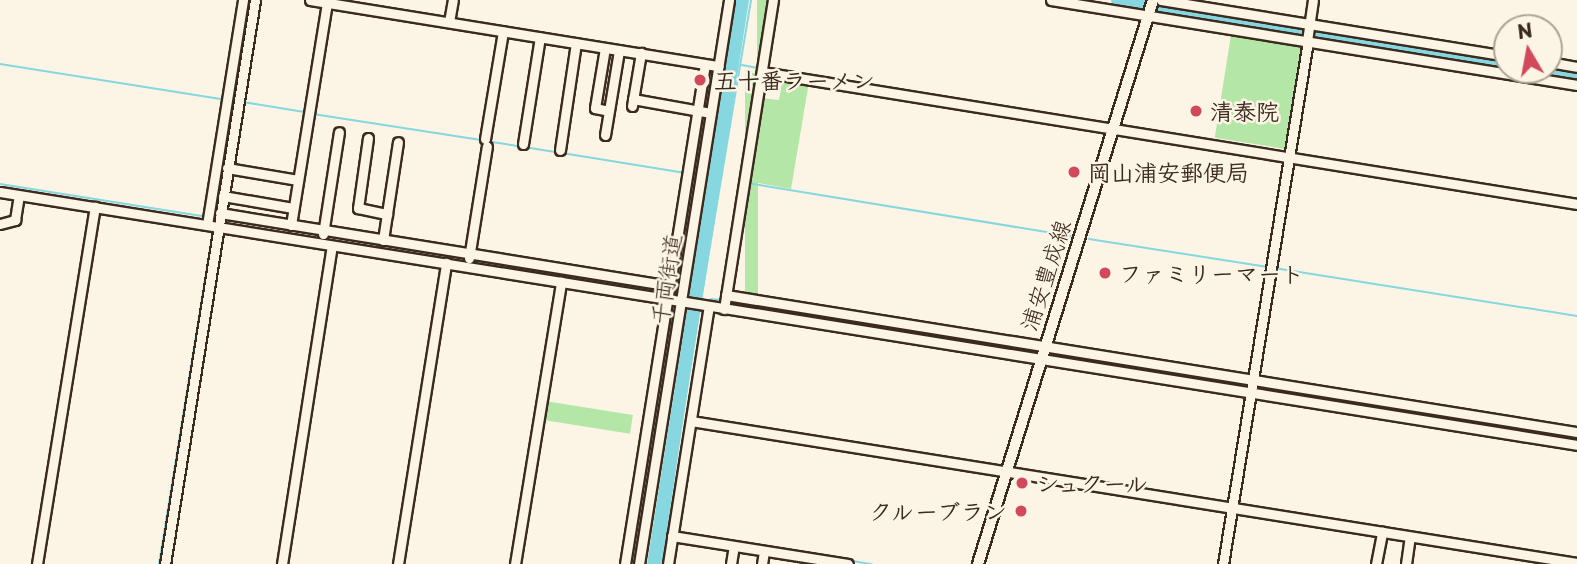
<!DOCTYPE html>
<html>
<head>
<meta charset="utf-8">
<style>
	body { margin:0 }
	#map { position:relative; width:1577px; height:564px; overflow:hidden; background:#fcf5e5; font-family:"Playpen Sans","Klee One",sans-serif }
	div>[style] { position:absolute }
	.green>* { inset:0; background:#b4e6a7; transform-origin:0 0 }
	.water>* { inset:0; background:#86d7df }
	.stream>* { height:2px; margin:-1px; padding:0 1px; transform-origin:1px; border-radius:1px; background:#86d7df }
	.river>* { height:12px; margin:-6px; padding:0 6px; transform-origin:6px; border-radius:6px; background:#86d7df }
	.roads { filter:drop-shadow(2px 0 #3b2a1e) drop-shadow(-2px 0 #3b2a1e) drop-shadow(0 2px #3b2a1e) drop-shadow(0 -2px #3b2a1e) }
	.minor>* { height:9px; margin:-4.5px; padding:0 4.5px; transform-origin:4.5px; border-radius:4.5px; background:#fcf5e5 }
	.major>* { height:10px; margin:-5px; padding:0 5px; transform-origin:5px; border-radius:5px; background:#fcf5e5 }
	.dots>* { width:19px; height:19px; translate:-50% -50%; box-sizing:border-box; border:4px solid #fcf5e5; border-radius:50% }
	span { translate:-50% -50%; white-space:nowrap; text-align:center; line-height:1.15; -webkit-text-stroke:5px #fcf5e5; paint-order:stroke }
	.poi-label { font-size:23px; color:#3b2a1e; font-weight:700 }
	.left { translate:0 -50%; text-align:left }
	.right { translate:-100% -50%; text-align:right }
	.street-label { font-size:23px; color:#3b2a1e }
	.north { position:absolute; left:1493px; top:14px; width:70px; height:70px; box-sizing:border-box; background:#fcf5e5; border:2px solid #afa495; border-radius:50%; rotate:350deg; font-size:19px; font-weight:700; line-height:28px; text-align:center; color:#3b2a1e }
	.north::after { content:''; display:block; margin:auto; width:24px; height:32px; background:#d1495b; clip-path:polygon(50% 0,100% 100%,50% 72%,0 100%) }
</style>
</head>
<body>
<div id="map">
	<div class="green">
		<div style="left:757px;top:0;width:13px;height:66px"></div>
		<div style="left:1231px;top:35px;width:73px;height:104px;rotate:9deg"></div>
		<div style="left:745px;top:73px;width:13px;height:223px"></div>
		<div style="clip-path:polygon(783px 78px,809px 82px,791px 189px,747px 181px,761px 98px,779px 100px)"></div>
		<div style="left:545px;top:401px;width:89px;height:19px;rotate:9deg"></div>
	</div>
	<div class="water">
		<div style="clip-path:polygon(736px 0,749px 0,712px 239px,660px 564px,647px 564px)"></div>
	</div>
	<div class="stream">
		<div style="left:1136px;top:3px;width:3px;rotate:-72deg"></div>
		<div style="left:0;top:64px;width:225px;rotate:9deg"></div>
		<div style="left:742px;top:65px;width:16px;rotate:11deg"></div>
		<div style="left:707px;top:80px;width:11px;rotate:-80deg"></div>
		<div style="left:243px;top:102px;width:62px;rotate:9.3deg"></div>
		<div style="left:313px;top:114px;width:170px;rotate:8.8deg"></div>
		<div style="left:486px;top:141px;width:33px;rotate:9deg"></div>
		<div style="left:524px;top:147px;width:33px;rotate:9deg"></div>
		<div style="left:562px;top:153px;width:125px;rotate:9.2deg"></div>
		<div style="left:747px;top:183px;width:328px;rotate:9.3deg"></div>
		<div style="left:0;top:184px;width:206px;rotate:9deg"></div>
		<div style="left:222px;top:219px;width:99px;rotate:9.3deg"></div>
		<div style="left:214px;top:224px;width:227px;rotate:-81.4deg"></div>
		<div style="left:326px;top:236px;width:142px;rotate:8.9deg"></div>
		<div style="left:1089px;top:239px;width:181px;rotate:8.9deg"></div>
		<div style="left:471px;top:259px;width:197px;rotate:9deg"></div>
		<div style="left:1274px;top:268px;width:307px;rotate:9deg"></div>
		<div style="left:701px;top:299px;width:303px;rotate:-80.5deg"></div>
		<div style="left:711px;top:299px;width:10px;rotate:6deg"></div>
		<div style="left:730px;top:301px;width:313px;rotate:9.2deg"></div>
		<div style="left:1048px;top:352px;width:205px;rotate:9deg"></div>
		<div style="left:1255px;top:385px;width:326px;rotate:9.2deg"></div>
		<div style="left:676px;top:532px;width:18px;rotate:9deg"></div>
		<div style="left:852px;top:561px;width:20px;rotate:9deg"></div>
		<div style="left:159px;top:564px;width:339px;rotate:-80.8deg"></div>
		<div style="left:661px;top:564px;width:259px;rotate:-81.6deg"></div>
	</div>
	<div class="river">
		<div style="left:1117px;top:0;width:395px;rotate:9.2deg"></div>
		<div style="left:1549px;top:70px;width:28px;rotate:8deg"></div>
	</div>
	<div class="roads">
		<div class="minor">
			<div style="left:310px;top:0;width:414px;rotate:9.2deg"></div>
			<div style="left:1051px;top:0;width:533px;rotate:9.18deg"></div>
			<div style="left:1161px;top:0;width:351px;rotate:9.2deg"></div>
			<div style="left:449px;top:22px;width:22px;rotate:-80deg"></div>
			<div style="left:1307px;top:41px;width:41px;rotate:-81.7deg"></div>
			<div style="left:605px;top:48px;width:61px;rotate:99.5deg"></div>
			<div style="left:595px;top:108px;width:14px;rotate:12deg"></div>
			<div style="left:1549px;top:62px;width:28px;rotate:10deg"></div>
			<div style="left:762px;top:72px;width:826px;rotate:9.2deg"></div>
			<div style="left:633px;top:99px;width:79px;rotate:10.2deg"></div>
			<div style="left:632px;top:106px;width:54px;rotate:-80.4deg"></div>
			<div style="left:605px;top:135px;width:86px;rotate:-80.6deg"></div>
			<div style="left:368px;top:138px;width:71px;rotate:98.1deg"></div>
			<div style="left:358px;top:208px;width:30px;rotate:12deg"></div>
			<div style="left:485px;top:139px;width:109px;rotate:-80.5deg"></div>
			<div style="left:523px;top:144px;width:108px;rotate:-81deg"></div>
			<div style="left:560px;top:150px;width:108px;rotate:-81.5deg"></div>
			<div style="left:227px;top:168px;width:72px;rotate:9.6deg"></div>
			<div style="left:0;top:192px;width:1597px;rotate:9.11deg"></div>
			<div style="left:223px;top:196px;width:71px;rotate:9.7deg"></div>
			<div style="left:220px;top:213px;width:456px;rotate:9.2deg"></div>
			<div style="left:0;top:224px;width:16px;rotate:-15deg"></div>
			<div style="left:15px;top:220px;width:24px;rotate:-81deg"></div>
			<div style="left:207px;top:225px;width:228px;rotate:-80.9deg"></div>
			<div style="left:291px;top:225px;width:225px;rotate:-80.8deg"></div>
			<div style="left:323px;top:234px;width:103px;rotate:-81.1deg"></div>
			<div style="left:383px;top:240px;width:99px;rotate:-81.3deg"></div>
			<div style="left:469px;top:258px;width:113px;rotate:-80.9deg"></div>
			<div style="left:726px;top:295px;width:862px;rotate:9.15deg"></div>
			<div style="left:724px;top:309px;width:313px;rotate:-81deg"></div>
			<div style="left:691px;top:421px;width:897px;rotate:9.11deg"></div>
			<div style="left:672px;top:536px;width:178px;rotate:9deg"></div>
			<div style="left:37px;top:564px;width:362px;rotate:-80.8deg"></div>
			<div style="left:165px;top:564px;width:571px;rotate:-80.93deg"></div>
			<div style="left:282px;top:564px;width:322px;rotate:-81.1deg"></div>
			<div style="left:398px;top:564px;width:305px;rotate:-80.9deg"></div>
			<div style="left:515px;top:564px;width:286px;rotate:-80.7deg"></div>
			<div style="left:625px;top:564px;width:506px;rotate:-80.91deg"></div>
			<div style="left:639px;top:564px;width:571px;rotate:-80.93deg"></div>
			<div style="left:668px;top:564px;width:261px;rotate:-81deg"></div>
			<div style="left:731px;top:564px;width:18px;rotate:-81deg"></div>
			<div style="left:762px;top:564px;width:13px;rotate:-81deg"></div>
			<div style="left:1223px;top:564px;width:530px;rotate:-80.77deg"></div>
			<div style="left:1376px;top:564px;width:33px;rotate:-79deg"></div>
			<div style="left:1406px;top:564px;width:27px;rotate:-82deg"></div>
		</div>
		<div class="major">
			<div style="left:978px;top:564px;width:591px;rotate:-72.76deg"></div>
		</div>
	</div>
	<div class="dots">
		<div style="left:700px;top:80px;background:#d1495b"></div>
		<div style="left:1196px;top:111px;background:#d1495b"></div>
		<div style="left:1074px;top:172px;background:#d1495b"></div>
		<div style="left:1105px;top:273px;background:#d1495b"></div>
		<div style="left:1022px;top:483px;background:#d1495b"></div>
		<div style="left:1021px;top:511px;background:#d1495b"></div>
	</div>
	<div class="poi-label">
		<span class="left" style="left:714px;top:80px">五十番ラーメン</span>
		<span class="left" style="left:1210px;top:111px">清泰院</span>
		<span class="left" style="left:1088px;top:172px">岡山浦安郵便局</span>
		<span class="left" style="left:1119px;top:273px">ファミリーマート</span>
		<span class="left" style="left:1036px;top:483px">シュクール</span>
		<span class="right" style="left:1007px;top:511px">クルーブラン</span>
	</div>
	<div class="street-label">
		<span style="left:1045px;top:275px;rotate:-72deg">浦安豊成線</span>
		<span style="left:666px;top:279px;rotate:-81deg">千両街道</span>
	</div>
	<div class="north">N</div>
</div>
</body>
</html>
